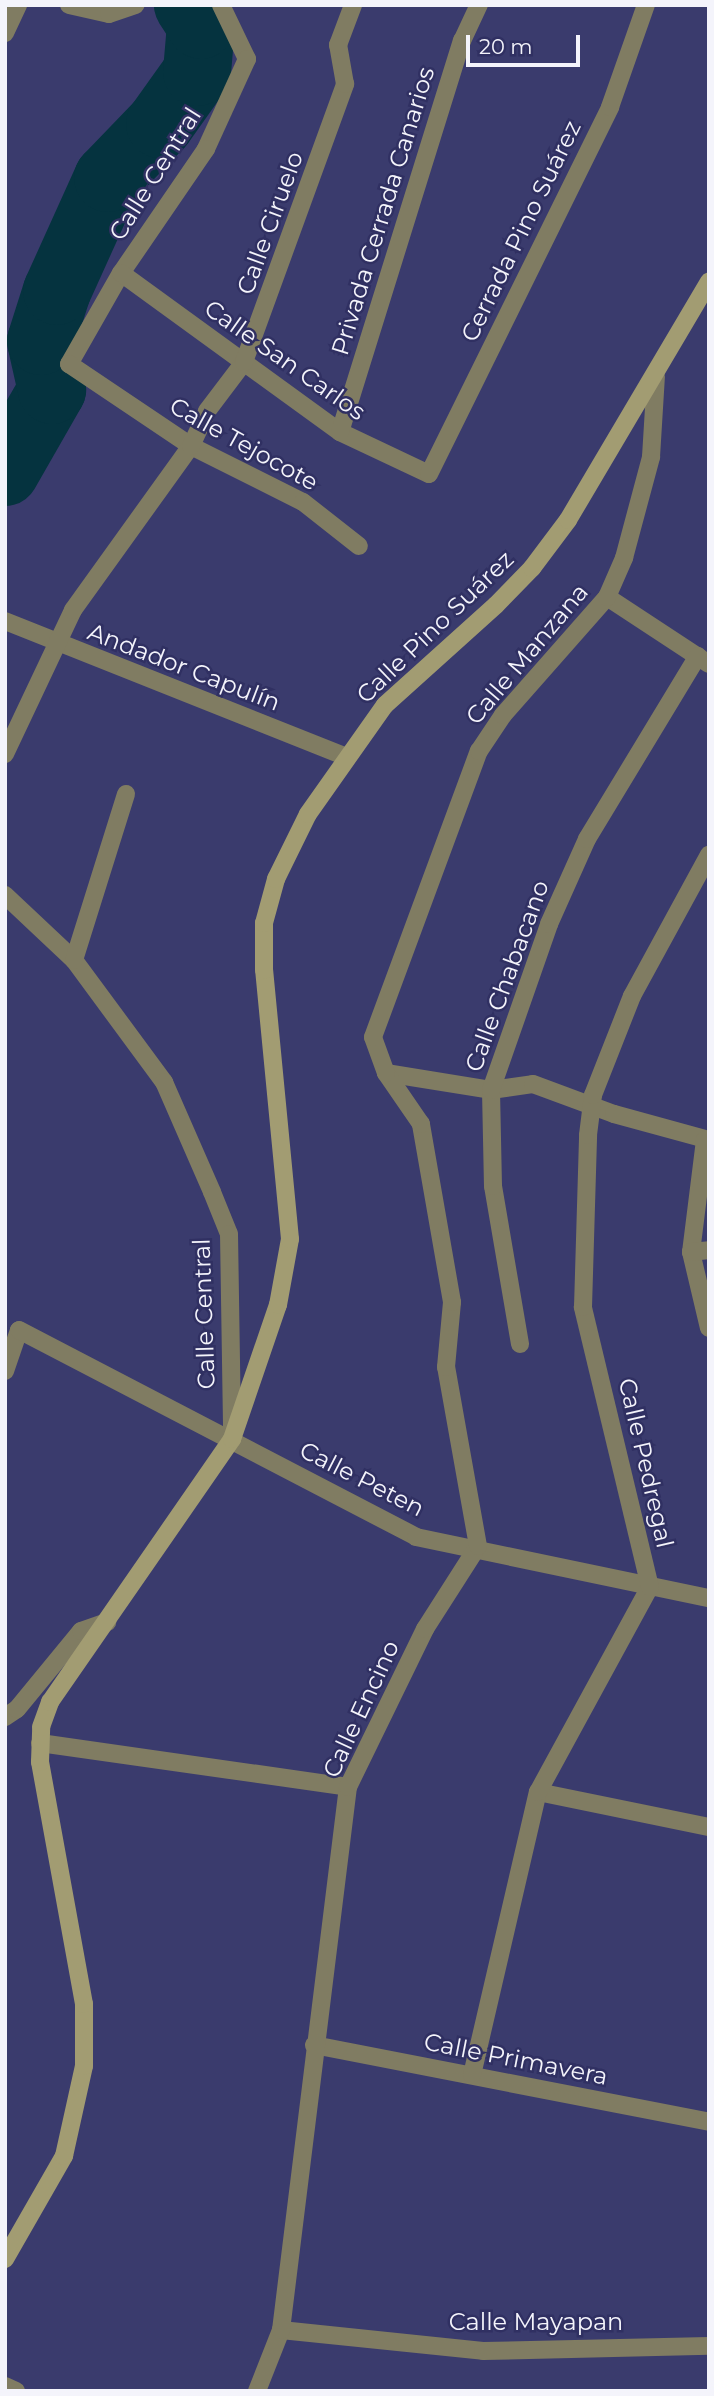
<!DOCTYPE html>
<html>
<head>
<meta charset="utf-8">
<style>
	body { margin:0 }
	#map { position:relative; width:714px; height:2396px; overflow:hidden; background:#3a3b6d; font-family:Montserrat,sans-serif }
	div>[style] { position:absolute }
	.river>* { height:68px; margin:-34px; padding:0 34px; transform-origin:34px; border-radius:34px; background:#05333f }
	.street>* { height:18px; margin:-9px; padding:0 9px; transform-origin:9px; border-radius:9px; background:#807c62 }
	.secondary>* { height:18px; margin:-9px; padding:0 9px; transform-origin:9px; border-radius:9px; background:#a29c72 }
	span { translate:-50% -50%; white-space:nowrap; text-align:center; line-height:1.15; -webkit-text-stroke:5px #303062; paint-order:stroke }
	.street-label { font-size:24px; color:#f4f4fb }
	.frame { position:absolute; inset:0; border:7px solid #f4f4fb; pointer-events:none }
	.scale { position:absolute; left:466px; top:35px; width:114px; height:32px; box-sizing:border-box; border:4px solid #f4f4fb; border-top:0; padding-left:9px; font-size:21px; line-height:24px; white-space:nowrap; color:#f4f4fb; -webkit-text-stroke:5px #303062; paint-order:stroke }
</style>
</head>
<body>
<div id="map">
	<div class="river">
		<div style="left:5px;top:472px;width:95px;rotate:-60.2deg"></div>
		<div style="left:52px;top:390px;width:50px;rotate:-102.7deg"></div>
		<div style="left:41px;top:341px;width:52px;rotate:-72.3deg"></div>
		<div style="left:57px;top:291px;width:124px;rotate:-65.7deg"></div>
		<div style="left:108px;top:178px;width:75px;rotate:-46.1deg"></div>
		<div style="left:160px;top:124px;width:64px;rotate:-54.6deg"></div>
		<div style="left:197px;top:72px;width:47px;rotate:-85.1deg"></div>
		<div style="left:201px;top:25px;width:24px;rotate:-123deg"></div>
	</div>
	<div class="street">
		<div style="left:69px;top:5px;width:41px;rotate:12.7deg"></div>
		<div style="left:109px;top:14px;width:28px;rotate:-19deg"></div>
		<div style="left:221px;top:5px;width:60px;rotate:64.3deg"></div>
		<div style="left:247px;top:59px;width:99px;rotate:114.5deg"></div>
		<div style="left:206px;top:149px;width:150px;rotate:124.4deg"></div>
		<div style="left:121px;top:273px;width:105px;rotate:119.7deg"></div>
		<div style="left:69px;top:364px;width:147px;rotate:33.9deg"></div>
		<div style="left:191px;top:446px;width:125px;rotate:26.6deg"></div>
		<div style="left:303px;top:502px;width:71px;rotate:38.2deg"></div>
		<div style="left:5px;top:33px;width:31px;rotate:-65deg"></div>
		<div style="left:121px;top:273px;width:271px;rotate:36deg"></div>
		<div style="left:340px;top:432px;width:98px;rotate:25.3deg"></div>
		<div style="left:429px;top:474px;width:409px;rotate:-63.7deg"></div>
		<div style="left:610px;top:107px;width:108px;rotate:-70.6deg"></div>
		<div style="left:340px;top:432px;width:410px;rotate:-72.7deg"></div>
		<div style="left:462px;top:41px;width:40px;rotate:-65deg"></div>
		<div style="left:607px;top:597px;width:122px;rotate:33.3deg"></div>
		<div style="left:5px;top:621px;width:366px;rotate:21.7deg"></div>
		<div style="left:5px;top:754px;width:159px;rotate:-64.7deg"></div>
		<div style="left:73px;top:610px;width:202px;rotate:-54.3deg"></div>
		<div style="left:191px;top:446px;width:38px;rotate:-65deg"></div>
		<div style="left:207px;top:411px;width:61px;rotate:-52.9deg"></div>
		<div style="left:244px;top:362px;width:296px;rotate:-70deg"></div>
		<div style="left:345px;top:84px;width:40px;rotate:-100deg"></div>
		<div style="left:338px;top:45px;width:43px;rotate:-69.4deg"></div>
		<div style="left:5px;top:895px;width:95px;rotate:43.3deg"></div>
		<div style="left:74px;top:960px;width:152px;rotate:53.6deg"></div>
		<div style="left:164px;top:1082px;width:120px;rotate:66.4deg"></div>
		<div style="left:212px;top:1192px;width:45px;rotate:68deg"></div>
		<div style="left:229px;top:1234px;width:201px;rotate:89.1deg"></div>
		<div style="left:74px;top:960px;width:174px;rotate:-72.6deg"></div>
		<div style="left:386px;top:1073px;width:106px;rotate:9.2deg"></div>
		<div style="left:491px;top:1090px;width:42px;rotate:-8.1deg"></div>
		<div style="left:533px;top:1084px;width:86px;rotate:20.3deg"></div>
		<div style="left:614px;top:1114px;width:98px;rotate:15.3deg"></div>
		<div style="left:705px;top:1140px;width:113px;rotate:97.1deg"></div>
		<div style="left:691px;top:1252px;width:78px;rotate:76.7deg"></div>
		<div style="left:691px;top:1252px;width:18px;rotate:-6deg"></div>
		<div style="left:520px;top:1344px;width:160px;rotate:-99.7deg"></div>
		<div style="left:493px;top:1186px;width:96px;rotate:-91.2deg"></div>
		<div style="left:491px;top:1090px;width:176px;rotate:-70.7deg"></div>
		<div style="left:549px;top:924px;width:93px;rotate:-65.9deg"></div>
		<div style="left:587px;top:839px;width:214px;rotate:-58.8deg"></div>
		<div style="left:5px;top:1371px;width:43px;rotate:-71.1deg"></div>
		<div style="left:19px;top:1330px;width:448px;rotate:27.5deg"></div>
		<div style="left:416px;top:1537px;width:299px;rotate:11.8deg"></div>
		<div style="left:5px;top:1717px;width:14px;rotate:-34deg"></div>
		<div style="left:17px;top:1709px;width:101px;rotate:-50.6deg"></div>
		<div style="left:81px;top:1631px;width:28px;rotate:-19deg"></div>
		<div style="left:40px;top:1743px;width:311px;rotate:8.1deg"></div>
		<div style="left:538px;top:1792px;width:175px;rotate:11.6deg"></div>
		<div style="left:314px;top:2045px;width:402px;rotate:11deg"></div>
		<div style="left:472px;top:2075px;width:291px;rotate:-76.9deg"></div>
		<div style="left:538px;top:1792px;width:234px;rotate:-61.4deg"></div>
		<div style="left:650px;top:1587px;width:288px;rotate:-103.5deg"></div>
		<div style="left:583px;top:1307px;width:172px;rotate:-88.3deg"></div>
		<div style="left:588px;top:1135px;width:40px;rotate:-82.9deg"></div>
		<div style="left:593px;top:1095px;width:106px;rotate:-68.5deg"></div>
		<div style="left:632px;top:996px;width:161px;rotate:-61.4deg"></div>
		<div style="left:281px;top:2330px;width:203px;rotate:5.9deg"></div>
		<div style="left:483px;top:2351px;width:226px;rotate:-1.3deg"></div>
		<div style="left:5px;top:2386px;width:12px;rotate:24deg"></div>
		<div style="left:257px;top:2391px;width:66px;rotate:-68.5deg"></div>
		<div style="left:281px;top:2330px;width:547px;rotate:-82.97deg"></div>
		<div style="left:348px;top:1787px;width:176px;rotate:-64deg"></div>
		<div style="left:425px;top:1629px;width:98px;rotate:-57.4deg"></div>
		<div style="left:478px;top:1546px;width:182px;rotate:-100.1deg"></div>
		<div style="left:446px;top:1367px;width:65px;rotate:-84.7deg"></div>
		<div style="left:452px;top:1302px;width:181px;rotate:-99.9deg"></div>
		<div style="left:421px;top:1124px;width:62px;rotate:-124.5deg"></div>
		<div style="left:386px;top:1073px;width:38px;rotate:-110deg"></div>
		<div style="left:373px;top:1037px;width:305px;rotate:-69.7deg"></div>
		<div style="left:479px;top:751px;width:43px;rotate:-56.3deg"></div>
		<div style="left:503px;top:715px;width:157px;rotate:-48.6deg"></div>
		<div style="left:607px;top:597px;width:43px;rotate:-66.4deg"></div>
		<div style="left:624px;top:558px;width:105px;rotate:-75deg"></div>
		<div style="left:651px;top:457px;width:81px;rotate:-86.5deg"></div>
	</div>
	<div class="secondary">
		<div style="left:5px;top:2259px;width:119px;rotate:-60.2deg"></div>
		<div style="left:64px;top:2156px;width:92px;rotate:-77.5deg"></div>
		<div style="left:84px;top:2066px;width:62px;rotate:-90deg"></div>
		<div style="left:84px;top:2004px;width:246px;rotate:-100.3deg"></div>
		<div style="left:40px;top:1762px;width:35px;rotate:-88deg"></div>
		<div style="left:41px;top:1727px;width:27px;rotate:-70deg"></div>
		<div style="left:50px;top:1702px;width:320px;rotate:-55.3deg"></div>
		<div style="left:232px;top:1439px;width:142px;rotate:-71.1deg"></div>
		<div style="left:278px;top:1305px;width:67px;rotate:-79.7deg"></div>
		<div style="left:290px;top:1239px;width:270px;rotate:-95.5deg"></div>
		<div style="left:264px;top:970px;width:47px;rotate:-90deg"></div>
		<div style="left:264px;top:923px;width:46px;rotate:-74.7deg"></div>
		<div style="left:276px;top:879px;width:72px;rotate:-63.8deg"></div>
		<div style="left:308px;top:814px;width:133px;rotate:-54.8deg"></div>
		<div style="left:385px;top:705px;width:149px;rotate:-42deg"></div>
		<div style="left:496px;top:605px;width:52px;rotate:-45.8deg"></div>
		<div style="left:532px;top:568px;width:60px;rotate:-53.1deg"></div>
		<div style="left:568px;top:520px;width:277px;rotate:-59.4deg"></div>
	</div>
	<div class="street-label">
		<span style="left:155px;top:174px;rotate:-58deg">Calle Central</span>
		<span style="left:383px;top:211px;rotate:-73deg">Privada Cerrada Canarios</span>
		<span style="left:270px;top:223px;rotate:-70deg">Calle Ciruelo</span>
		<span style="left:521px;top:231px;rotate:-64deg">Cerrada Pino Suárez</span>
		<span style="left:285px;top:360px;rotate:35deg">Calle San Carlos</span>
		<span style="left:244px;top:444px;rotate:29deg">Calle Tejocote</span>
		<span style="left:435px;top:627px;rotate:-44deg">Calle Pino Suárez</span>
		<span style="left:527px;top:654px;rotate:-50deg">Calle Manzana</span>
		<span style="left:184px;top:667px;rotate:21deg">Andador Capulín</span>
		<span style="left:507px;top:976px;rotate:-70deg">Calle Chabacano</span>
		<span style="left:204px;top:1314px;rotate:-92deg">Calle Central</span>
		<span style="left:646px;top:1463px;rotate:77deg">Calle Pedregal</span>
		<span style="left:362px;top:1479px;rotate:27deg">Calle Peten</span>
		<span style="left:361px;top:1709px;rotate:-65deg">Calle Encino</span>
		<span style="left:516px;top:2059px;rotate:11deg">Calle Primavera</span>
		<span style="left:536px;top:2322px">Calle Mayapan</span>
	</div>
	<div class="frame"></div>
	<div class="scale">20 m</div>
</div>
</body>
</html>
